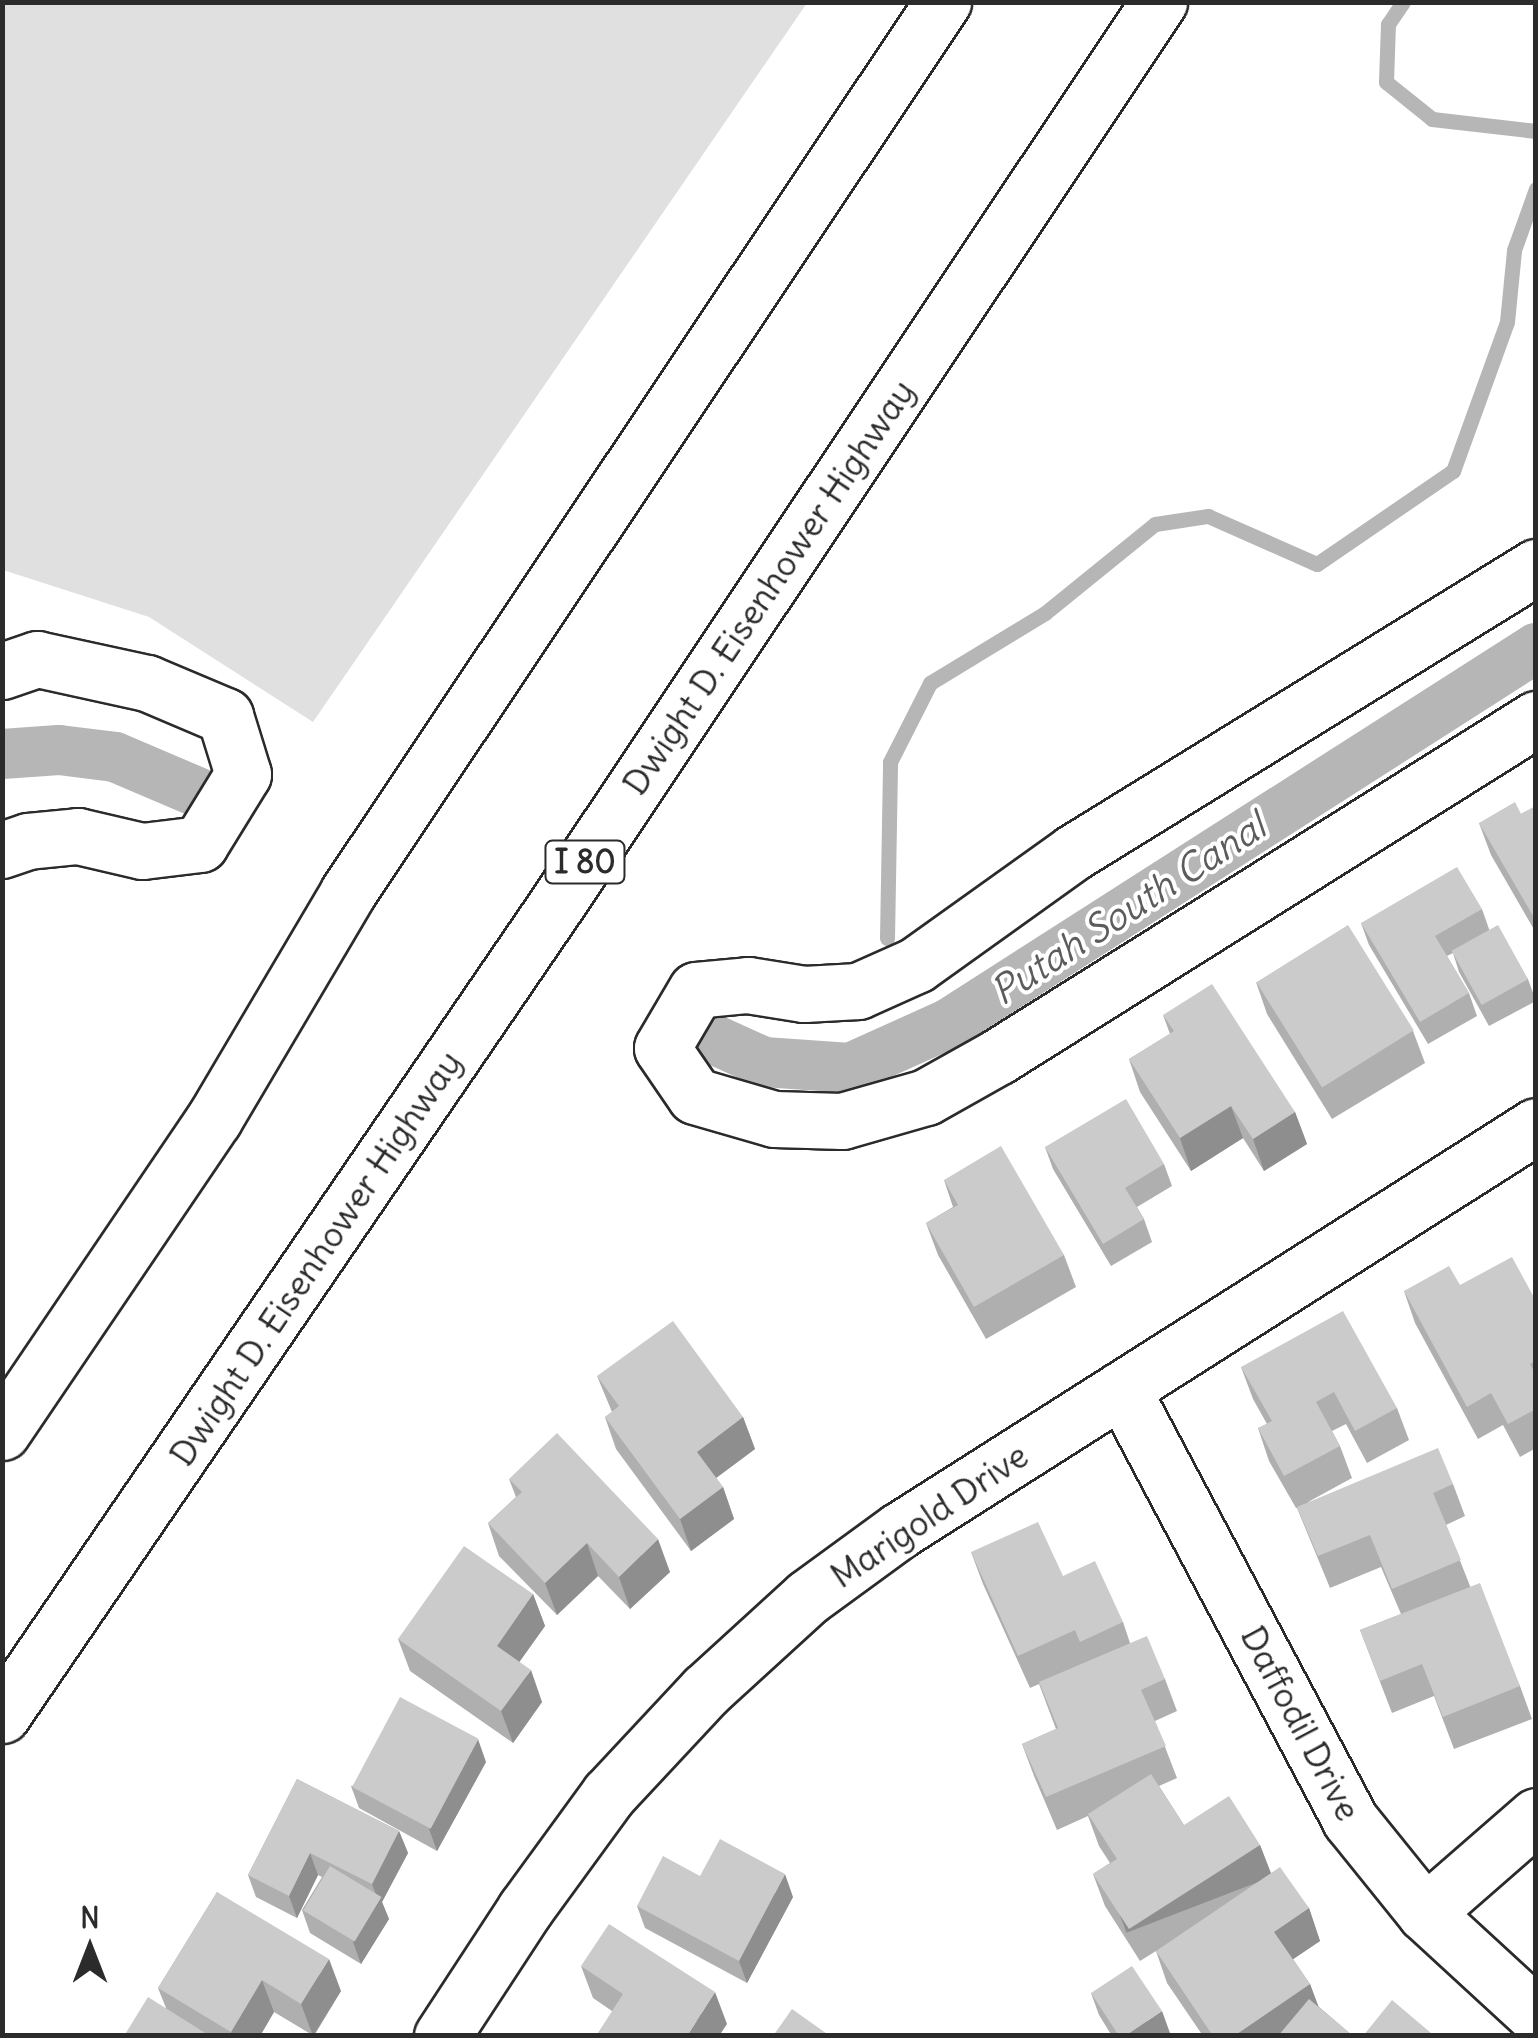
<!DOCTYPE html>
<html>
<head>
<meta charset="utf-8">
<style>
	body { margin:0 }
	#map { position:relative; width:1538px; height:2038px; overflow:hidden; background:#fff; font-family:Delius,sans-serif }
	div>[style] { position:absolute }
	.green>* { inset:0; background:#e0e0e0 }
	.stream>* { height:15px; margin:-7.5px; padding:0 7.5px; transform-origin:7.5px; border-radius:7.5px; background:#b6b6b6 }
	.canal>* { height:50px; margin:-25px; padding:0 25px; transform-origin:25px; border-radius:25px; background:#b6b6b6 }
	.roads { filter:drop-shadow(2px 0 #2b2b2b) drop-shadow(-2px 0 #2b2b2b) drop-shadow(0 2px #2b2b2b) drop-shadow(0 -2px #2b2b2b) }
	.minor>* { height:55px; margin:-27.5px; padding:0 27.5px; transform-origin:27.5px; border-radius:27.5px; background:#fff }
	.highway>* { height:55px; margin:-27.5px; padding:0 27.5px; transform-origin:27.5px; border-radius:27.5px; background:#fff }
	.wall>* { inset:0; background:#afafaf }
	.shaded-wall>* { inset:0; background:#8e8e8e; transform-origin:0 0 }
	.building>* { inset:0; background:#cbcbcb; transform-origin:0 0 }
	span { translate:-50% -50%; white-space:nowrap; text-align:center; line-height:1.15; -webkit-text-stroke:8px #fff; paint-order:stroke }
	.shield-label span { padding:2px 8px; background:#fff; border:2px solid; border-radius:8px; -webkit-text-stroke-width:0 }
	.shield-label { font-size:32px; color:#2b2b2b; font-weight:700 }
	.street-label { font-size:35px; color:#2b2b2b }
	.water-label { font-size:38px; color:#5c5c5c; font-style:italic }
	.frame { position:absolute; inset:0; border:5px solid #2b2b2b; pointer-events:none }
	.north { position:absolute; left:40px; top:1898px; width:100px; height:100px; -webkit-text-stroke:8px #fff; paint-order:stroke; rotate:0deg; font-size:28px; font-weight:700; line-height:40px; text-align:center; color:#2b2b2b }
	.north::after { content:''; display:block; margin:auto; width:35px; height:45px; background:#2b2b2b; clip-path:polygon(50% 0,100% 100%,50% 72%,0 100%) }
</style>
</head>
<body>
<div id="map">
	<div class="green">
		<div style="clip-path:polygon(3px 2px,807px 2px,807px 3px,313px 722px,149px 617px,3px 570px)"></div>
	</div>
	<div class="stream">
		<div style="left:1403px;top:2px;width:27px;rotate:124deg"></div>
		<div style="left:1388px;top:24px;width:58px;rotate:92deg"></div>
		<div style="left:1386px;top:82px;width:59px;rotate:38.8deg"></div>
		<div style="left:1432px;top:119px;width:105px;rotate:6.6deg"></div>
		<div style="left:887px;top:938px;width:176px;rotate:-89deg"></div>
		<div style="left:890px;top:762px;width:89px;rotate:-63.1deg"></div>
		<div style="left:930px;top:683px;width:135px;rotate:-31.3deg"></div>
		<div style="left:1045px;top:613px;width:141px;rotate:-39deg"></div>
		<div style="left:1155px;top:524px;width:54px;rotate:-8.6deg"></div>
		<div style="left:1208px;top:516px;width:119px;rotate:23.8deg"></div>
		<div style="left:1317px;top:564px;width:165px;rotate:-34.4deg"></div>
		<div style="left:1453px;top:471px;width:158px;rotate:-70.1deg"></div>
		<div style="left:1507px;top:322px;width:72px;rotate:-84.4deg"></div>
		<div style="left:1514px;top:250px;width:65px;rotate:-70.2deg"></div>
	</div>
	<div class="canal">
		<div style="left:2px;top:754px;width:57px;rotate:-4deg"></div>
		<div style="left:59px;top:750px;width:56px;rotate:7.1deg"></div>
		<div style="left:115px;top:757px;width:104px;rotate:23.1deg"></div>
		<div style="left:693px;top:1030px;width:78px;rotate:24.3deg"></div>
		<div style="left:764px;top:1062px;width:86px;rotate:4deg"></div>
		<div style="left:850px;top:1068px;width:107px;rotate:-24.2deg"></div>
		<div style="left:948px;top:1024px;width:698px;rotate:-32.6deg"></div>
	</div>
	<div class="roads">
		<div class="minor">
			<div style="left:1536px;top:567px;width:543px;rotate:148.33deg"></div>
			<div style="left:1074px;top:852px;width:194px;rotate:144.4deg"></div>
			<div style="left:916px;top:965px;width:64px;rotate:155.9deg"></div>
			<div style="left:858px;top:991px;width:54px;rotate:176.8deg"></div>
			<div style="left:804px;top:994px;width:57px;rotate:-170.9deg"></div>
			<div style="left:748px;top:985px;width:52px;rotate:174.5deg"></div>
			<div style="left:696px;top:990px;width:67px;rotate:120.4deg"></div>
			<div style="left:662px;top:1048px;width:58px;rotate:55.5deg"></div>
			<div style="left:695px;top:1096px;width:82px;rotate:16.2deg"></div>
			<div style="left:774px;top:1119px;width:68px;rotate:1.7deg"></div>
			<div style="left:842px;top:1121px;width:87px;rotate:-15.9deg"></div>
			<div style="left:926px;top:1097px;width:84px;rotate:-29.3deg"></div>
			<div style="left:999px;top:1056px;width:634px;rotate:-32.11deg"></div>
			<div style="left:2px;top:671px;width:37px;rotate:-19deg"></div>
			<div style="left:37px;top:659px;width:113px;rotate:12.3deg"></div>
			<div style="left:147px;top:683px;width:85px;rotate:22.9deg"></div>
			<div style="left:225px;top:716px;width:61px;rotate:72.8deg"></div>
			<div style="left:243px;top:774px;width:82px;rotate:121.6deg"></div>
			<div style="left:200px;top:844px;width:58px;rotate:173.1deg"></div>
			<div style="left:142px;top:851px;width:66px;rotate:-166.8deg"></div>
			<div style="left:78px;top:836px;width:50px;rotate:174.3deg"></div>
			<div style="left:28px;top:841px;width:28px;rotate:161deg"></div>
			<div style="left:1122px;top:1389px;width:488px;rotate:62.1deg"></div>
			<div style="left:1350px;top:1820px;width:119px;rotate:51.1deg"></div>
			<div style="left:1425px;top:1913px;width:151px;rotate:42.6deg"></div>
			<div style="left:1425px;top:1913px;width:147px;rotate:-41.1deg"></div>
			<div style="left:442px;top:2036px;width:152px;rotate:-56.8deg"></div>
			<div style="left:525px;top:1909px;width:142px;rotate:-53.9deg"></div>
			<div style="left:609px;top:1794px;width:141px;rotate:-47deg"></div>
			<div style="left:705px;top:1691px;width:139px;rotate:-42.4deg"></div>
			<div style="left:808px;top:1597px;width:114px;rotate:-36.1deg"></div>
			<div style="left:900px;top:1530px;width:753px;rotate:-32.42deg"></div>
		</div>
		<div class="highway">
			<div style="left:2px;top:1432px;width:378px;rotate:-55.9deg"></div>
			<div style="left:214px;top:1119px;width:264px;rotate:-59.4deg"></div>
			<div style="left:348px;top:892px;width:1071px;rotate:-56.24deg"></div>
			<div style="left:2px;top:1715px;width:989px;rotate:-55.63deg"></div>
			<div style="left:560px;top:899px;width:1079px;rotate:-56.27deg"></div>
		</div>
	</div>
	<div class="wall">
		<div style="clip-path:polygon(1536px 806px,1536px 933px,1491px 855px,1479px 823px,1521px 814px)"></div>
		<div style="clip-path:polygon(1482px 909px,1489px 929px,1528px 979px,1536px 1001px,1489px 1026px,1459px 972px,1453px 953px,1447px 956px,1469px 993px,1477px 1016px,1428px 1044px,1369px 945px,1361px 923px)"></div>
		<div style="clip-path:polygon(1256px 982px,1413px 1031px,1425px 1063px,1332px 1119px,1267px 1014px)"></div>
		<div style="clip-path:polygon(1163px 1015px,1295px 1112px,1307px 1144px,1264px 1171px,1243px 1138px,1191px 1171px,1140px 1092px,1129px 1059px,1170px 1034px)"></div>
		<div style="clip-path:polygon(1045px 1147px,1164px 1164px,1172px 1186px,1137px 1207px,1144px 1219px,1152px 1242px,1111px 1266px,1053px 1169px)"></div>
		<div style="clip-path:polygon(944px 1180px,1064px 1255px,1076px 1287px,986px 1339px,938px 1255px,926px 1223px,953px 1207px)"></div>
		<div style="clip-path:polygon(1460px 1285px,1536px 1301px,1536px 1448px,1520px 1457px,1503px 1425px,1478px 1439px,1415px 1323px,1404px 1291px)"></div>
		<div style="clip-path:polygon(1241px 1367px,1397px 1408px,1409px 1440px,1367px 1463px,1346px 1424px,1332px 1431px,1340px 1446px,1352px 1478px,1308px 1502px,1453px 1484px,1465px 1516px,1446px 1525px,1470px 1586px,1520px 1686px,1532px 1719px,1454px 1749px,1434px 1696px,1392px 1713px,1360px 1630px,1401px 1614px,1381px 1567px,1330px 1588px,1297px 1508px,1296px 1508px,1269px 1461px,1258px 1428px,1267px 1424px,1253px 1399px)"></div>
		<div style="clip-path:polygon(597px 1376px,743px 1417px,755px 1449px,716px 1478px,723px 1487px,734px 1519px,691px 1551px,616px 1449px,605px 1417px,612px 1412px)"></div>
		<div style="clip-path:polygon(509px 1479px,670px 1572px,630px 1609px,598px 1576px,557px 1615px,499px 1556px,488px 1523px,516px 1497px)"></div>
		<div style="clip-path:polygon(971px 1552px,1063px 1576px,1123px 1622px,1130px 1643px,1165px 1679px,1177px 1711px,1155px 1721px,1177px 1778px,1159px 1786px,1184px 1825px,1260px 1845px,1271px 1873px,1309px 1908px,1320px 1941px,1293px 1959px,1310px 1984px,1318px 2006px,1353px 2036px,1203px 2036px,1167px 1983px,1156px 1951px,1140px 1961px,1105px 1906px,1093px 1874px,1110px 1863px,1099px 1846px,1088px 1816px,1057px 1830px,1034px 1776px,1022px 1744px,1056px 1729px,1039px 1684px,1030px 1688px,983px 1584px)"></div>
		<div style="clip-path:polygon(533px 1594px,545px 1626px,519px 1662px,542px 1702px,513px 1743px,410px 1671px,398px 1639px)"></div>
		<div style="clip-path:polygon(486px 1762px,437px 1851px,359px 1808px,351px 1786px)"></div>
		<div style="clip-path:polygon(297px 1779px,399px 1831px,408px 1853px,382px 1902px,389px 1919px,361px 1964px,310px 1933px,302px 1910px,322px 1877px,318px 1875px,297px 1918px,256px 1897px,248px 1875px)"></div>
		<div style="clip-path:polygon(700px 1876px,793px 1897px,747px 1983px,645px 1928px,637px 1906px)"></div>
		<div style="clip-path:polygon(217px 1892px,341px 1991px,314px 2036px,274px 2012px,260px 2036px,124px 2036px,166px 2008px,158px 1988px)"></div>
		<div style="clip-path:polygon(581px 1966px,727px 2024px,612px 2011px,593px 1998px)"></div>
		<div style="clip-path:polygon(1091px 1993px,1170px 2033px,1166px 2036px,1112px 2036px,1099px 2015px)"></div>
	</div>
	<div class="shaded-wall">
		<div style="clip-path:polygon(1231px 1106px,1243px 1138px,1191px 1171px,1180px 1138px)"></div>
		<div style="clip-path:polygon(1295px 1112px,1307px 1144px,1264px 1171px,1253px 1139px)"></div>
		<div style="clip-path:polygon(743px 1417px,755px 1449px,708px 1484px,697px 1452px)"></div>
		<div style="clip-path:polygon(723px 1487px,734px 1519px,691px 1551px,680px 1519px)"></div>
		<div style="clip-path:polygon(658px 1539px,670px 1572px,630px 1609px,619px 1577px)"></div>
		<div style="clip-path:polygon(587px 1543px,598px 1576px,557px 1615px,545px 1583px)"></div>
		<div style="clip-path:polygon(533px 1594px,545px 1626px,508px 1678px,497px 1646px)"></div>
		<div style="clip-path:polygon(531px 1670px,542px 1702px,513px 1743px,501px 1711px)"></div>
		<div style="clip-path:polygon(478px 1739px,486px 1762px,437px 1851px,429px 1829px)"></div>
		<div style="clip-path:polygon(399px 1831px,408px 1853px,382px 1902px,389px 1919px,361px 1964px,353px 1942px,378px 1900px,372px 1884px)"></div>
		<div style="left:1260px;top:1845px;width:34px;height:156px;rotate:69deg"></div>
		<div style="clip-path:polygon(310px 1853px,318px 1875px,297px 1918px,289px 1896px)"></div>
		<div style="clip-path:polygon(785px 1874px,793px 1897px,747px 1983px,739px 1961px)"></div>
		<div style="clip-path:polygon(1309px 1908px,1320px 1941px,1286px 1964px,1274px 1932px)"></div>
		<div style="clip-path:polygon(329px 1959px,341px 1991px,313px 2036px,301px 2004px)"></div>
		<div style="clip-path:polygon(262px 1980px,274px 2012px,260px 2036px,233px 2036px,231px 2032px)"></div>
		<div style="clip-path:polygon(1310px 1984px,1322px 2016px,1293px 2036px,1234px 2036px)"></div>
		<div style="clip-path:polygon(715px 1992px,727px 2024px,719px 2036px,687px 2036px)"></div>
		<div style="clip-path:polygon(1162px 2011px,1170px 2033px,1166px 2036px,1125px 2036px)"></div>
	</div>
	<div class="building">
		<div style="clip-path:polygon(1515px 802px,1521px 814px,1536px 806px,1536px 921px,1479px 823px)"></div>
		<div style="clip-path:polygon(1457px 867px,1482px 909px,1435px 936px,1469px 993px,1420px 1022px,1361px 923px)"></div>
		<div style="left:1348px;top:925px;width:124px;height:108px;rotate:58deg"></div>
		<div style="left:1498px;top:925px;width:62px;height:53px;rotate:61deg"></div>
		<div style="clip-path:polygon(1212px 984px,1295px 1112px,1253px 1139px,1231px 1106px,1180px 1138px,1129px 1059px,1174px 1031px,1163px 1015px)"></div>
		<div style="clip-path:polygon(1126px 1099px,1164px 1164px,1125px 1188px,1144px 1219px,1103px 1244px,1045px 1147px)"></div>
		<div style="clip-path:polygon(1001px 1146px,1064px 1255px,974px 1307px,926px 1223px,958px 1205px,944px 1180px)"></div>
		<div style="clip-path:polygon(1512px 1257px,1536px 1301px,1536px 1361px,1530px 1364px,1536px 1375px,1536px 1409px,1508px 1424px,1491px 1393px,1467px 1407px,1404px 1291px,1449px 1266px,1460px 1285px)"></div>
		<div style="clip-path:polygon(1343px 1311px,1397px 1408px,1355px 1431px,1334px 1392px,1316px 1402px,1340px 1446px,1284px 1476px,1258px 1428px,1272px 1421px,1241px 1367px)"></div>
		<div style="clip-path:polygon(673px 1321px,743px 1417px,697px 1452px,723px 1487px,680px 1519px,605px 1417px,619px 1406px,597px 1376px)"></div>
		<div style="clip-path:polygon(557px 1433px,658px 1539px,619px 1577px,587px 1543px,545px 1583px,488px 1523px,522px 1492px,509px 1479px)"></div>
		<div style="clip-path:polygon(1438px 1448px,1453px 1484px,1433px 1493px,1461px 1560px,1392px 1589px,1370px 1535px,1318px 1556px,1297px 1507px)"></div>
		<div style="clip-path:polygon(1038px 1522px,1063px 1576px,1095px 1561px,1123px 1622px,1080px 1642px,1075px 1630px,1018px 1656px,971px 1552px)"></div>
		<div style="clip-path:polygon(464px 1546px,533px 1594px,497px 1646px,531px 1670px,501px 1711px,398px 1639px)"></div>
		<div style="clip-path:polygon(1480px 1583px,1520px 1686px,1443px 1717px,1422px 1664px,1380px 1681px,1360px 1630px)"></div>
		<div style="clip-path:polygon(1147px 1636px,1165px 1679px,1141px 1690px,1166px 1746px,1046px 1797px,1022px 1744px,1058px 1728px,1039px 1682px)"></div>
		<div style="left:400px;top:1697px;width:89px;height:102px;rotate:28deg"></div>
		<div style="clip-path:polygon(1151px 1774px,1184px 1825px,1229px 1796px,1260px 1845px,1129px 1929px,1093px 1874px,1117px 1859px,1088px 1814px)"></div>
		<div style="clip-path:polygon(297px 1779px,399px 1831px,372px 1884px,310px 1853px,289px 1896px,248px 1875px)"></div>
		<div style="clip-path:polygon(720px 1839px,785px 1874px,739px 1961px,637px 1906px,663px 1856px,700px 1876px)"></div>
		<div style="left:330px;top:1866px;width:60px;height:52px;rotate:31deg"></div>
		<div style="clip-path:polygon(1280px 1867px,1309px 1908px,1274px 1932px,1310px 1984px,1234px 2036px,1213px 2036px,1156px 1951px)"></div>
		<div style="clip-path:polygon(217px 1892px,329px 1959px,301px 2004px,262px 1980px,231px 2032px,158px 1988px)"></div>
		<div style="clip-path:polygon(609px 1924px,715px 1992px,687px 2036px,596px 2036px,623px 1994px,581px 1966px)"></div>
		<div style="clip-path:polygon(1132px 1966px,1162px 2011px,1125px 2036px,1119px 2036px,1091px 1993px)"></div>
		<div style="clip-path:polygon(148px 1997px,210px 2036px,124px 2036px)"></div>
		<div style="clip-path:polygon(1309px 1999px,1353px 2036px,1278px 2036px)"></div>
		<div style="clip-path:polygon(1392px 2000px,1431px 2033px,1429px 2036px,1363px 2036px)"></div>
		<div style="clip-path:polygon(792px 2009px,830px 2036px,773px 2036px)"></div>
	</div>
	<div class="shield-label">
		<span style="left:585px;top:862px">I 80</span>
	</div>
	<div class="street-label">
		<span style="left:768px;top:587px;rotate:-56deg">Dwight D. Eisenhower Highway</span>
		<span style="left:315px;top:1258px;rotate:-56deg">Dwight D. Eisenhower Highway</span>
		<span style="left:929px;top:1515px;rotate:-34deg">Marigold Drive</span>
		<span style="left:1301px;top:1723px;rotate:62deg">Daffodil Drive</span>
	</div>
	<div class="water-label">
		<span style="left:1128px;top:909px;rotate:-33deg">Putah South Canal</span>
	</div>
	<div class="frame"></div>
	<div class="north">N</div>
</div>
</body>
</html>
